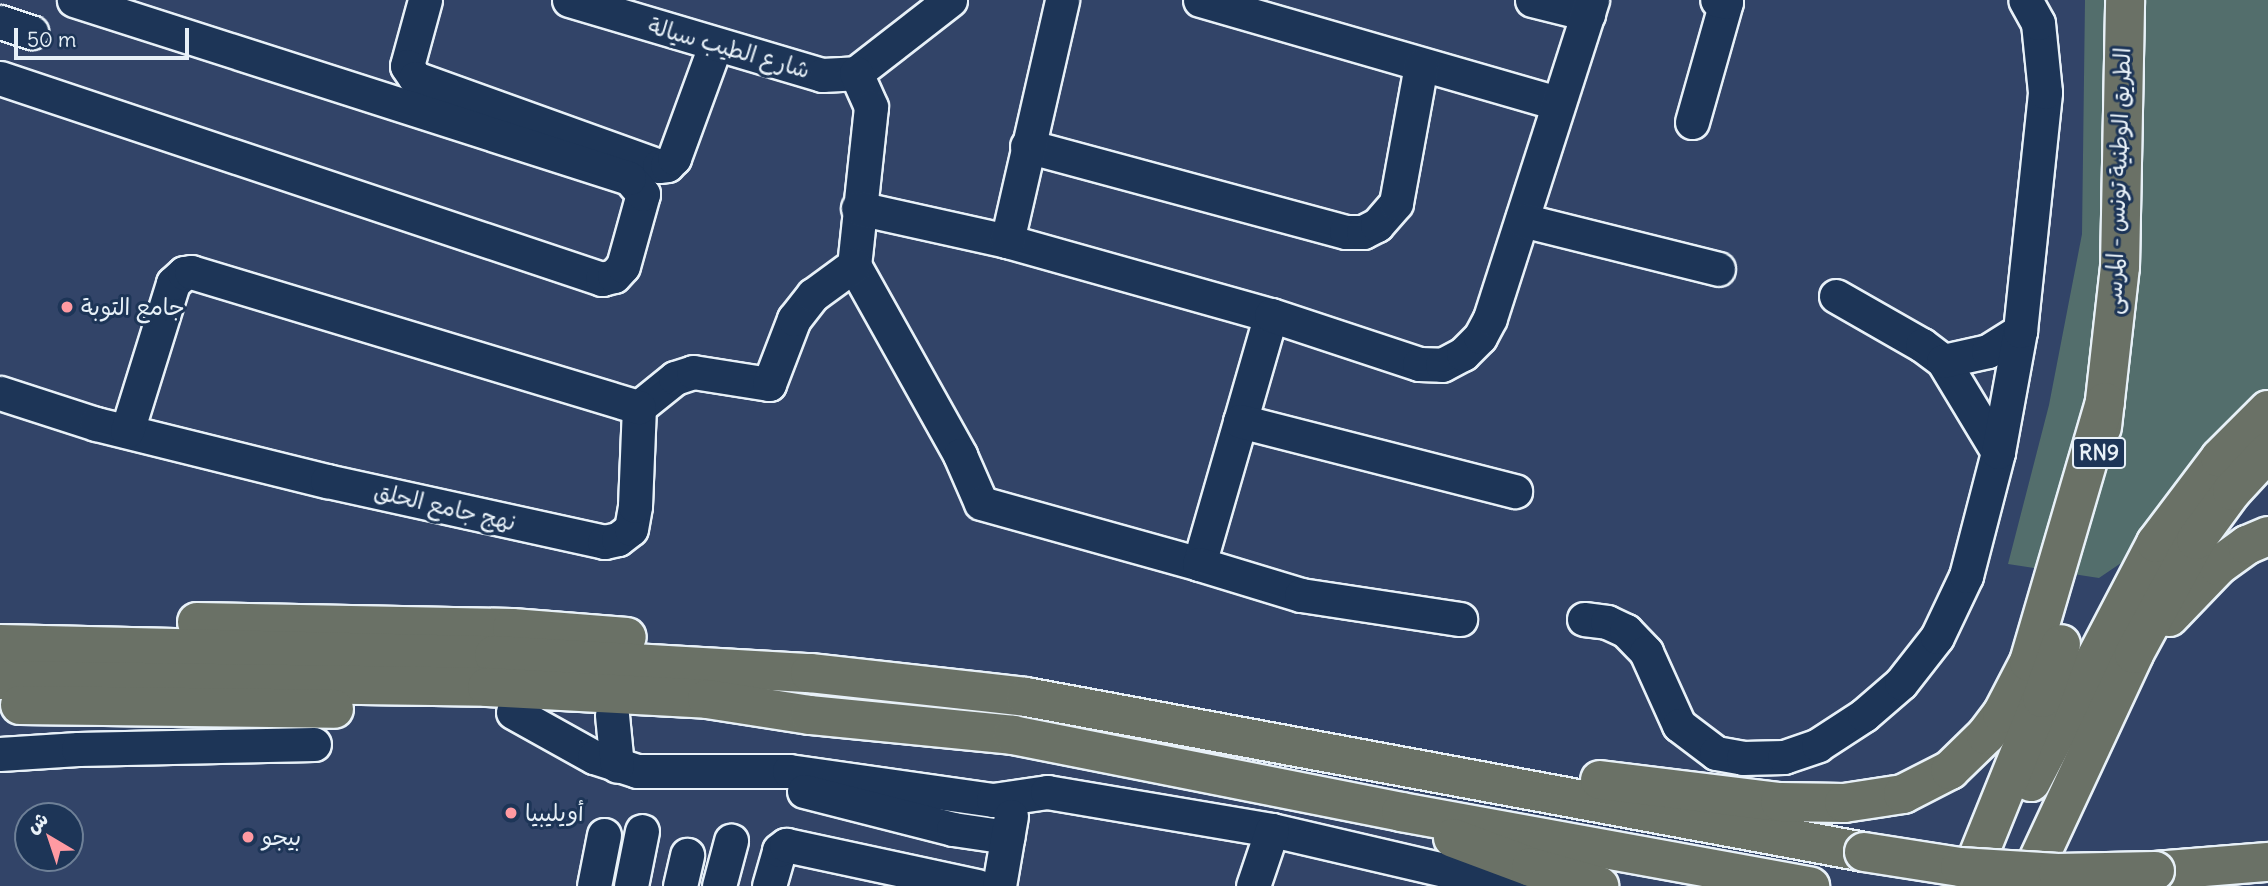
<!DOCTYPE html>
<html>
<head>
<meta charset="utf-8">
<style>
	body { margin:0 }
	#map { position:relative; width:2268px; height:886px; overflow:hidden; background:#324468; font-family:Delius,"Playpen Sans Arabic",sans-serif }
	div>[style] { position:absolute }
	.green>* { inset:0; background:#536e6c }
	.roads { filter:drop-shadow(2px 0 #e8f1f8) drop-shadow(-2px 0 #e8f1f8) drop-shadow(0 2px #e8f1f8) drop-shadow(0 -2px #e8f1f8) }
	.minor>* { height:33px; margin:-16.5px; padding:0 16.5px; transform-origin:16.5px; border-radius:16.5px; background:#1d3557 }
	.highway>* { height:38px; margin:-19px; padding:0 19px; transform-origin:19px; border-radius:19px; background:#6a7166 }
	.bridges { filter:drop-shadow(2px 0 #e8f1f8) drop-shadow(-2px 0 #e8f1f8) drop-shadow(0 2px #e8f1f8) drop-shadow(0 -2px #e8f1f8) }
	.highway-bridge>* { height:38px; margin:-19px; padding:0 19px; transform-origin:19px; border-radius:19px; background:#6a7166 }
	.dots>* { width:19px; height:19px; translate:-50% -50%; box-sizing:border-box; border:4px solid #1d3557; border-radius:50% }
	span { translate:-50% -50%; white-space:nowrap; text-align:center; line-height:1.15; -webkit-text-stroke:6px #1d3557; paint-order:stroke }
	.shield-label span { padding:2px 5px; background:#1d3557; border:2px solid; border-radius:5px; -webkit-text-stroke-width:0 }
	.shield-label { font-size:21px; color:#e8f1f8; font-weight:700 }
	.street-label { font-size:23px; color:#e8f1f8 }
	.poi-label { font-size:23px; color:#e8f1f8 }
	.left { translate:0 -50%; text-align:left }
	.north { position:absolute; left:14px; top:802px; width:70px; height:70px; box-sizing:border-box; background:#1d3557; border:2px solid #6e8097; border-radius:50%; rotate:321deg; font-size:19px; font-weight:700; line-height:28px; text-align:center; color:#e8f1f8 }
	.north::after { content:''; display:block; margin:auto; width:24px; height:32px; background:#ff9aa2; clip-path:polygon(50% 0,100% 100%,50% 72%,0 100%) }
	.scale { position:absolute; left:14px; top:28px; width:175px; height:32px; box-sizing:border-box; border:4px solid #e8f1f8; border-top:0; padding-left:9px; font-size:21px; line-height:24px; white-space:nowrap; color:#e8f1f8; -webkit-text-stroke:5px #1d3557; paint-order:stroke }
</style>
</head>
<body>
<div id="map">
	<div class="green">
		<div style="clip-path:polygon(2085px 0,2268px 0,2268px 463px,2099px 578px,2008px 564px,2049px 405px,2082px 234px)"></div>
	</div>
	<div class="roads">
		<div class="minor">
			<div style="left:425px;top:0;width:68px;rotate:105.3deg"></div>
			<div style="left:407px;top:66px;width:14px;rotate:56deg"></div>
			<div style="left:415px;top:78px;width:259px;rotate:19.8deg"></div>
			<div style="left:659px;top:166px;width:8px;rotate:-7deg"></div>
			<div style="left:667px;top:165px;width:10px;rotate:-45deg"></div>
			<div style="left:674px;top:158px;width:119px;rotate:-69.9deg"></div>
			<div style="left:569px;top:0;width:264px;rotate:16.5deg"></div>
			<div style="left:822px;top:75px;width:34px;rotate:-3deg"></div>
			<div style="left:856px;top:73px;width:119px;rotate:-37.8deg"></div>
			<div style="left:1200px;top:0;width:373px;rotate:16.1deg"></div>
			<div style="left:1532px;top:0;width:58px;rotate:14deg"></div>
			<div style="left:0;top:22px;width:33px;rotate:18deg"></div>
			<div style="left:856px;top:73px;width:37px;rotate:66deg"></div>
			<div style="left:871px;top:107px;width:159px;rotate:96.1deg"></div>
			<div style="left:854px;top:265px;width:218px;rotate:60.8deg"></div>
			<div style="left:960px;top:455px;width:52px;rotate:66.4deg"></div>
			<div style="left:981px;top:503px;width:226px;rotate:15.6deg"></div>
			<div style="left:1199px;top:564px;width:259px;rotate:-73.9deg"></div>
			<div style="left:0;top:78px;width:635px;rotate:18.46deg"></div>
			<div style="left:602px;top:279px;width:12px;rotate:-14deg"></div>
			<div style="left:614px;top:276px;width:13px;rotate:-48deg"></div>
			<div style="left:623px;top:266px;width:75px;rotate:-74.5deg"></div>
			<div style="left:643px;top:194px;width:21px;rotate:-131deg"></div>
			<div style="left:629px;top:178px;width:583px;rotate:-162.22deg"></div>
			<div style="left:1692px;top:122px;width:125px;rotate:-74.2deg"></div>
			<div style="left:1726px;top:2px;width:9px;rotate:-167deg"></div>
			<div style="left:1027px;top:146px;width:330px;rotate:15.1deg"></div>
			<div style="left:1346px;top:232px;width:17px"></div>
			<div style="left:1363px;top:232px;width:16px;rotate:-27deg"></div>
			<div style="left:1377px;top:225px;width:29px;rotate:-49deg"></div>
			<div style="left:1396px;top:203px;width:140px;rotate:-79.7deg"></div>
			<div style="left:858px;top:208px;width:153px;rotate:12.5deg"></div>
			<div style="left:1007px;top:241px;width:274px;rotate:15.7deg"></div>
			<div style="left:1271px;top:315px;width:156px;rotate:18.3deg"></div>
			<div style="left:1419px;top:364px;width:23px;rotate:2deg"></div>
			<div style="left:1442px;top:365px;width:24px;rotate:-28deg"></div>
			<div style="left:1463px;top:354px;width:24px;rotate:-45deg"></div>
			<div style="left:1480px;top:337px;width:21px;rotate:-62deg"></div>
			<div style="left:1490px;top:318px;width:334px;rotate:-72.2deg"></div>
			<div style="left:1522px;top:220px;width:202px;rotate:14deg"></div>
			<div style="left:1007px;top:241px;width:247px;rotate:-77.1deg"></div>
			<div style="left:1836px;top:296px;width:99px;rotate:29.7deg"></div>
			<div style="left:1922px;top:345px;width:26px;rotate:37deg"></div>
			<div style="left:0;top:393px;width:101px;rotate:17.9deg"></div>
			<div style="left:96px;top:424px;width:238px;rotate:13.9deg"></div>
			<div style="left:327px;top:481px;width:284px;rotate:12.4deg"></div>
			<div style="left:604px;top:542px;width:14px;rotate:-12deg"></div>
			<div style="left:618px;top:539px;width:16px;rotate:-38deg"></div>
			<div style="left:631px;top:529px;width:23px;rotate:-80deg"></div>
			<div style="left:635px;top:506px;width:99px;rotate:-87.7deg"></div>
			<div style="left:639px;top:407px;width:46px;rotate:-38.9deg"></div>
			<div style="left:675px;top:378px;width:19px;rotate:-18deg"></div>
			<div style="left:693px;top:372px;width:77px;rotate:9deg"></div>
			<div style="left:769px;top:384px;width:70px;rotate:-69deg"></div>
			<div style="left:794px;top:319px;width:31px;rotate:-52deg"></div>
			<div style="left:813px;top:295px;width:51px;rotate:-36.2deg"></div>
			<div style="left:1240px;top:421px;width:284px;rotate:14.3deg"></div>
			<div style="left:127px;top:431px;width:155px;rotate:-72.7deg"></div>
			<div style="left:173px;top:283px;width:15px;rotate:-42deg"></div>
			<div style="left:184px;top:273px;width:7px;rotate:-8deg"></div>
			<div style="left:191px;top:272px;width:468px;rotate:16.8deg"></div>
			<div style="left:1998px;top:452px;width:106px;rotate:-121.1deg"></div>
			<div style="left:1943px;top:361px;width:46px;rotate:-12.5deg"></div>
			<div style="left:1988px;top:351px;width:38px;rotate:-32deg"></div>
			<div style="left:1199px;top:564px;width:107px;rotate:16.9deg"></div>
			<div style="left:1301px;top:595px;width:161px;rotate:8.6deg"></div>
			<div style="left:1584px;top:619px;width:23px;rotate:7deg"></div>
			<div style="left:1607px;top:622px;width:21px;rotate:25deg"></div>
			<div style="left:1626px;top:631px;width:29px;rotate:46deg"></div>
			<div style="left:1646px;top:652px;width:80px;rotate:65.7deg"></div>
			<div style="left:1679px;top:725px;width:46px;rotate:37.1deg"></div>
			<div style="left:1716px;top:753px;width:27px;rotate:10deg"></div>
			<div style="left:1743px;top:758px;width:41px;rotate:-1.4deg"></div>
			<div style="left:1784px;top:757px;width:36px;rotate:-19deg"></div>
			<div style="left:1818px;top:745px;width:55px;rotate:-33.1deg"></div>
			<div style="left:1864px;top:715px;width:49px;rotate:-40.9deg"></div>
			<div style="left:1901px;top:683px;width:58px;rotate:-52deg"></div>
			<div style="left:1937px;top:637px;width:68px;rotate:-64.6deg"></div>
			<div style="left:1966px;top:576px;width:128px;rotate:-75.5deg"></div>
			<div style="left:1998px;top:452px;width:123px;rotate:-79.7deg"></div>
			<div style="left:2020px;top:331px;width:240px;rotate:-84deg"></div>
			<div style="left:2045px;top:92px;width:69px;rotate:-95.8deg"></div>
			<div style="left:2038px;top:23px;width:26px;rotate:-119deg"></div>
			<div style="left:513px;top:712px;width:93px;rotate:29.1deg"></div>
			<div style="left:594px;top:757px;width:45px;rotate:18deg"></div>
			<div style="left:637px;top:771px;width:152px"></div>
			<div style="left:789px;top:771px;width:206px;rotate:8.1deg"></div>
			<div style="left:993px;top:800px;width:55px;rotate:-8.4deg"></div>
			<div style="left:1047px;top:792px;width:228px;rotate:9.6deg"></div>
			<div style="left:1272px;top:830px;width:246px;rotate:13.1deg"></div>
			<div style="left:612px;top:715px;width:51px;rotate:84.4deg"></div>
			<div style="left:0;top:754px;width:78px;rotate:-3.7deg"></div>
			<div style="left:78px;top:749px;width:236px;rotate:-1.2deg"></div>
			<div style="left:804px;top:791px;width:154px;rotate:14.3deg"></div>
			<div style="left:953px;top:829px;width:55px;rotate:8.4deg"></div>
			<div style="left:594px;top:886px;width:52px;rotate:-78.9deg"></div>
			<div style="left:631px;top:886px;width:56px;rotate:-78.7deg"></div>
			<div style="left:680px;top:886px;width:32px;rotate:-77deg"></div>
			<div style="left:719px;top:886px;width:47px;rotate:-75.1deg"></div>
			<div style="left:769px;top:886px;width:37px;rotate:-74deg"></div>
			<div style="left:779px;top:850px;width:9px;rotate:-36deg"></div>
			<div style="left:786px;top:845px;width:196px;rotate:12.1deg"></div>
			<div style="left:999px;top:886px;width:71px;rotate:-80.3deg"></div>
			<div style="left:1253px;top:886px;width:59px;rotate:-71.3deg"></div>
		</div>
		<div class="highway">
			<div style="left:2102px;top:427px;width:161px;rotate:-83.6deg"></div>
			<div style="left:2120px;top:267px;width:267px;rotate:-88.9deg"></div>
			<div style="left:2169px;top:617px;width:71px;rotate:-46.1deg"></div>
			<div style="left:2218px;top:566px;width:36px;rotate:-36deg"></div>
			<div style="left:2247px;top:545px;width:23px;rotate:-23deg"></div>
			<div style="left:197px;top:622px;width:315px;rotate:1.1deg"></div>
			<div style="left:512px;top:628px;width:115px;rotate:4.5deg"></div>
			<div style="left:0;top:644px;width:494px;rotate:1.3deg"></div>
			<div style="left:494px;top:655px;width:317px;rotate:3.3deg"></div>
			<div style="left:810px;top:673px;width:217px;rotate:6.3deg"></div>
			<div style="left:1026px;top:697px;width:852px;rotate:10.48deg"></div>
			<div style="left:0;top:680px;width:487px;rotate:0.8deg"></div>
			<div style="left:487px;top:687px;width:220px;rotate:3.1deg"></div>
			<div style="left:707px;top:699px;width:104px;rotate:8.8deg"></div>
			<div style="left:810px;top:715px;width:204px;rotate:5.6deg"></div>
			<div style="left:1013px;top:735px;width:396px;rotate:11.2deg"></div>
			<div style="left:1401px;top:812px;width:416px;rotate:10.3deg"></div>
			<div style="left:20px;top:705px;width:314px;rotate:0.7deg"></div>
			<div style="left:1600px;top:780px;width:181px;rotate:7deg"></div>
			<div style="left:1780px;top:802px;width:64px;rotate:0.9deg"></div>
			<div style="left:1844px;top:803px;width:60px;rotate:-8.7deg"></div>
			<div style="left:1903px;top:794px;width:53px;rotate:-27.1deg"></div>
			<div style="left:1950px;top:770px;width:50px;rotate:-44.2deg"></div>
			<div style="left:1986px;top:735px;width:26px;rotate:-53deg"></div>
			<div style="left:2002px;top:714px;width:59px;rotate:-62.6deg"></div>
			<div style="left:2029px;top:662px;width:271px;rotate:-73.7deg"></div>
			<div style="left:2031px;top:782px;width:270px;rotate:-62.4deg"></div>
			<div style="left:2156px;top:543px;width:106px;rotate:-53deg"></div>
			<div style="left:2220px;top:458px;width:68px;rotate:-45deg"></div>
			<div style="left:1453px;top:838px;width:83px;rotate:20.4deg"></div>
			<div style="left:1531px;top:867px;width:71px;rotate:15.6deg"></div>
			<div style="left:2155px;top:871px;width:113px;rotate:-4.6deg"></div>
			<div style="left:1966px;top:886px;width:203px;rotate:-68deg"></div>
			<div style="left:2042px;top:698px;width:57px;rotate:-70.6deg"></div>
			<div style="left:2026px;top:886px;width:256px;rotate:-65deg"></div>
			<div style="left:2134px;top:654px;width:130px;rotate:-61.5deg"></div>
			<div style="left:2196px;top:540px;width:61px;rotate:-53.7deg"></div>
			<div style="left:2232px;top:491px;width:53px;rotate:-47.3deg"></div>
		</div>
	</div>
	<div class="bridges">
		<div class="highway-bridge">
			<div style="left:1864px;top:852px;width:97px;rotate:8.9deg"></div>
			<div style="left:1960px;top:867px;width:98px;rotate:3.5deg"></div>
			<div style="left:2058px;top:873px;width:97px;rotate:-1.2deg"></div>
		</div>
	</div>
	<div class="dots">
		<div style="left:67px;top:307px;background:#ff9aa2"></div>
		<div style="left:511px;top:813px;background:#ff9aa2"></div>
		<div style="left:248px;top:837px;background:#ff9aa2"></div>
	</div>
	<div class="shield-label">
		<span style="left:2099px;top:453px">RN9</span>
	</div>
	<div class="street-label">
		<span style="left:729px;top:48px;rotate:16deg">شارع الطيب سيالة</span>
		<span style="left:2118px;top:181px;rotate:-88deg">الطريق الوطنية تونس - المرسى</span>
		<span style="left:445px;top:507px;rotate:13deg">نهج جامع الحلق</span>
	</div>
	<div class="poi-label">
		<span class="left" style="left:81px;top:307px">جامع التوبة</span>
		<span class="left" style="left:525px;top:813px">أويليبيا</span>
		<span class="left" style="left:262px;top:837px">بيجو</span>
	</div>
	<div class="north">ش</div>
	<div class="scale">50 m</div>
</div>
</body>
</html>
